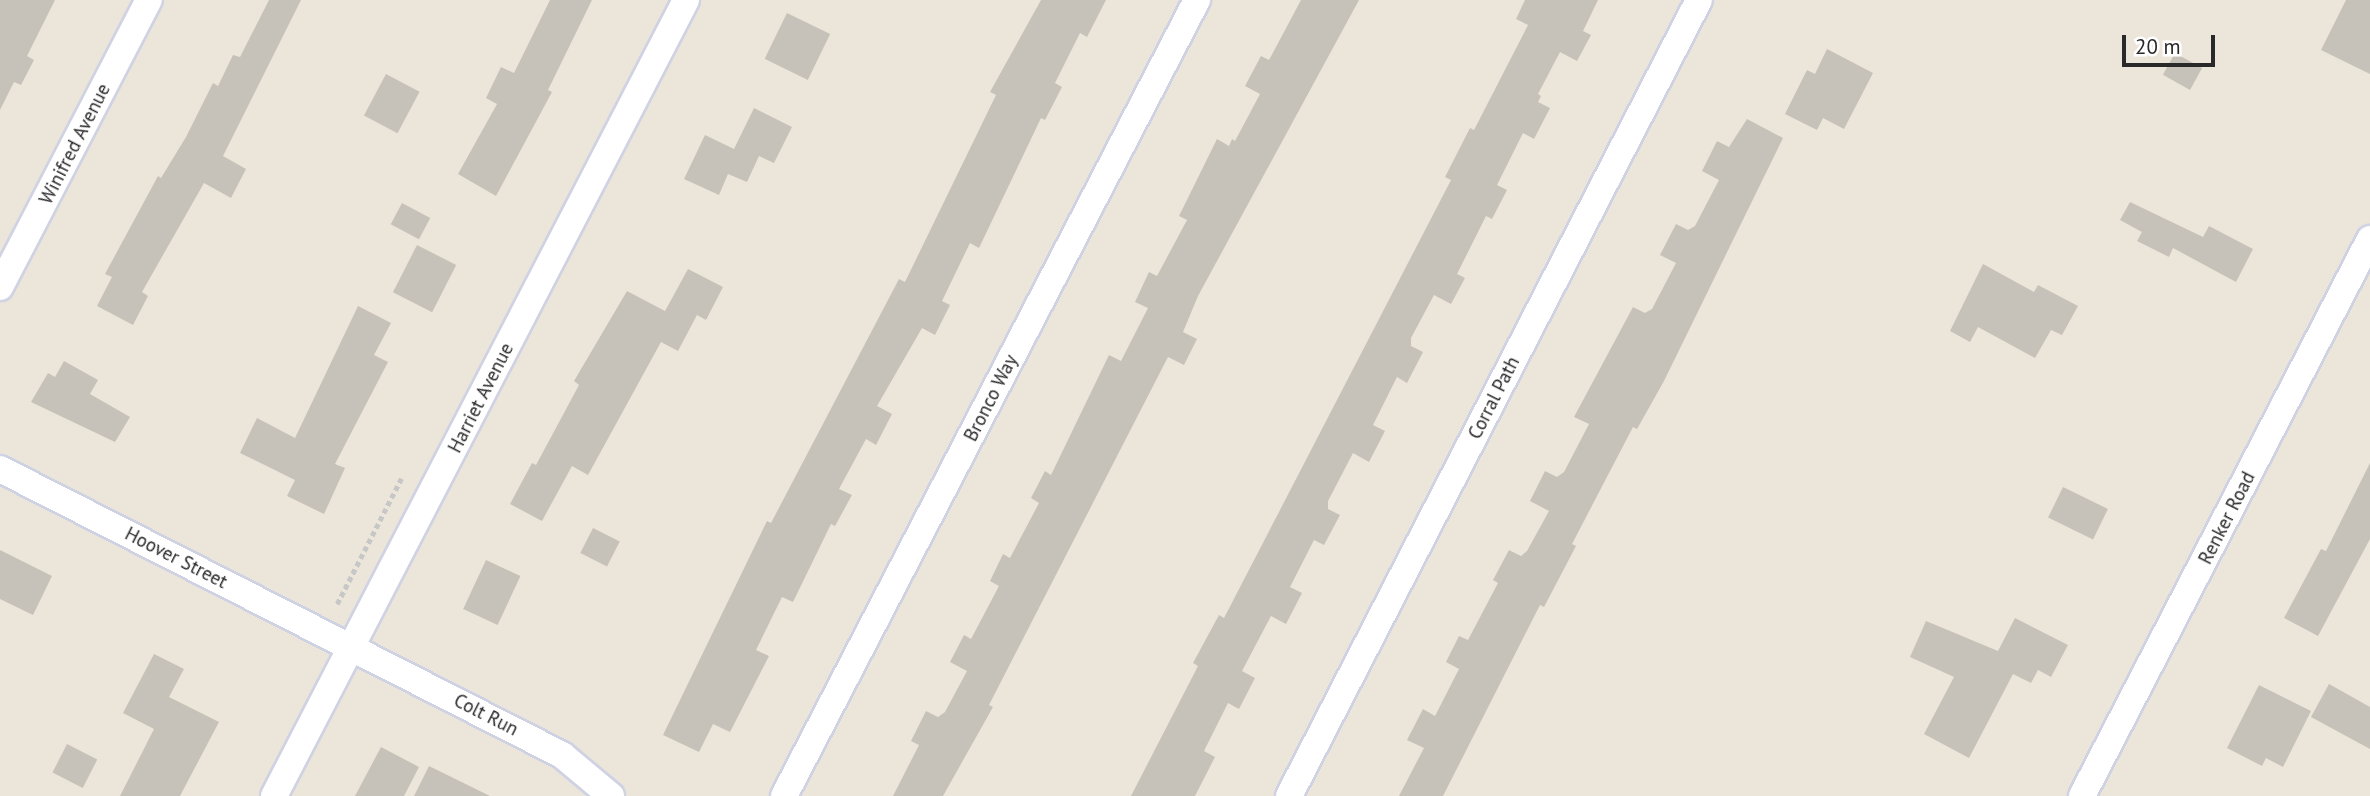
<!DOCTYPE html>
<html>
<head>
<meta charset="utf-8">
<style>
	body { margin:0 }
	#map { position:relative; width:2370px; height:796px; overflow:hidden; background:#ece5d9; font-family:"PT Sans",sans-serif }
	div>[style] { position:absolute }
	.building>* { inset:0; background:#c7c2b9; transform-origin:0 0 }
	.path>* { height:4.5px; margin-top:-2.25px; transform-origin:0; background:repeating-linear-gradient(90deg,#c7c7c7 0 5px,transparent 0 8.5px) }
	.roads { filter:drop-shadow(2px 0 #cfd2e3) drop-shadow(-2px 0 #cfd2e3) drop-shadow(0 2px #cfd2e3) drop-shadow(0 -2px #cfd2e3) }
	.street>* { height:26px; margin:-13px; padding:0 13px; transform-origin:13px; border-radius:13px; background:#fff }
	span { translate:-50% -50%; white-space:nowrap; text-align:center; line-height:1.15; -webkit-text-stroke:5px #fff; paint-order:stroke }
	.street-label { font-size:19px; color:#292929 }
	.scale { position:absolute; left:2122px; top:35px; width:93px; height:32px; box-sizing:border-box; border:4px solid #292929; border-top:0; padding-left:9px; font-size:21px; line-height:24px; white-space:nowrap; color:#292929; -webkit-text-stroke:5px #fff; paint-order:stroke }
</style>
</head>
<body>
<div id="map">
	<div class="building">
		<div style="clip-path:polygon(0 0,55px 0,27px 56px,34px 60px,21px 85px,14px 82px,0 110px)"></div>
		<div style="clip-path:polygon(269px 0,301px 0,223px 156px,246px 169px,231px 198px,204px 183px,142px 292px,148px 296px,133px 325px,97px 306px,112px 277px,105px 274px,158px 176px,161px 178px,186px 137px,213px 83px,218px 86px,233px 55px,240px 57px)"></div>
		<div style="clip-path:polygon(550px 0,592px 0,548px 90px,552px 92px,496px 196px,458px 174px,497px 104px,486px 98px,501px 67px,514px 73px)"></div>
		<div style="clip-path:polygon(1041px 0,1106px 0,1087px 37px,1080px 33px,1055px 83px,1062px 87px,1045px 120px,1041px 118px,979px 248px,970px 243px,942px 301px,950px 305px,935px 335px,922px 328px,877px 406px,892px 414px,876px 445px,866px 439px,839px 489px,852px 495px,835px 526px,831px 524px,793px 602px,782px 597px,756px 650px,769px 656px,730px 732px,713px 724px,699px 752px,663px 735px,767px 521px,771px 523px,899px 279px,905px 282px,996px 95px,990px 92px)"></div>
		<div style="clip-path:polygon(1301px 0,1359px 0,1198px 296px,1183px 332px,1197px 339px,1184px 365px,1168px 357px,989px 705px,993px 707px,943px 796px,893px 796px,919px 745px,911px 741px,926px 711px,938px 717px,945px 712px,967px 671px,950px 662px,964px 635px,971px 639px,999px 586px,990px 581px,1003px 554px,1010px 558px,1039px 503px,1031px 498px,1045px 471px,1051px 475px,1109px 355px,1121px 361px,1148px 308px,1135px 302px,1149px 272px,1157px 276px,1187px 220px,1179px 216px,1217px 139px,1229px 146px,1232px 139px,1235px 141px,1260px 94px,1245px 86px,1261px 56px,1269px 60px)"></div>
		<div style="clip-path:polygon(1525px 0,1598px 0,1583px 31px,1591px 35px,1577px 61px,1560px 52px,1538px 94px,1541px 96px,1538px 102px,1550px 108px,1534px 139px,1523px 133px,1497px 185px,1507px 190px,1492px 219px,1486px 216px,1457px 274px,1465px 278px,1451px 304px,1434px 295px,1411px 338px,1411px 346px,1423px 352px,1407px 383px,1397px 377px,1373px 425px,1385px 431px,1369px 462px,1353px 453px,1328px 501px,1328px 509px,1340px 515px,1324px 545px,1314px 540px,1290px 587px,1302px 593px,1286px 624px,1271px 616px,1242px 671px,1255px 678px,1239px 709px,1228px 703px,1204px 751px,1215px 757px,1195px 796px,1131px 796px,1198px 666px,1193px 663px,1219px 615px,1224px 618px,1451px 180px,1445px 177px,1470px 128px,1474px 130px,1528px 25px,1516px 19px)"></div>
		<div style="clip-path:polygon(2346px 0,2370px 0,2370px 74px,2321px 50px)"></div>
		<div style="left:787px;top:13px;width:48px;height:51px;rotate:26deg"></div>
		<div style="clip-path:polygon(1827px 49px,1873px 73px,1844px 129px,1823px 118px,1817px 130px,1785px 114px,1807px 70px,1815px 74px)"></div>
		<div style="left:2175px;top:53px;width:31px;height:25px;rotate:29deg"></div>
		<div style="left:386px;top:74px;width:38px;height:47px;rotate:28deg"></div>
		<div style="clip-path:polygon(754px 108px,792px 127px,774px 163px,759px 156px,747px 182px,728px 174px,719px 195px,684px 179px,705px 135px,734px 149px)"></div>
		<div style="clip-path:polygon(1747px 119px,1783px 138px,1664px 381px,1637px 429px,1633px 427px,1572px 544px,1576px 546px,1544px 607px,1540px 605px,1443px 796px,1399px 796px,1424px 748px,1407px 740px,1423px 709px,1435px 716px,1459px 669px,1446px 662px,1459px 636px,1468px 640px,1498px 583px,1493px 580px,1509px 550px,1521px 556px,1527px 551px,1549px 511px,1530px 501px,1545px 471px,1557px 477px,1564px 472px,1589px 424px,1574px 417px,1596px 376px,1633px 307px,1645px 313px,1652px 309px,1676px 263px,1660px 255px,1676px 224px,1688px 230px,1695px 226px,1719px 180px,1702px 171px,1717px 141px,1729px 147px)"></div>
		<div style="clip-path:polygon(2130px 202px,2203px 237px,2209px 226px,2253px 249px,2236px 282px,2173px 248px,2169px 257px,2137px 241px,2142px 232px,2120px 220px)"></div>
		<div style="left:402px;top:203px;width:32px;height:24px;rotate:28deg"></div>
		<div style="left:417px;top:245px;width:44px;height:53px;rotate:27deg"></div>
		<div style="clip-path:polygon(1983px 264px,2034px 292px,2038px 285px,2078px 306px,2062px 335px,2051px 330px,2035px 358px,1978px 327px,1970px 342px,1950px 331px)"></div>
		<div style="clip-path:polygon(688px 269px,723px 287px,706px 320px,697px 315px,678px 351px,661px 342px,588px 475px,572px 466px,542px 521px,510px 504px,532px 463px,536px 465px,579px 385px,574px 381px,627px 291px,665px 311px)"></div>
		<div style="clip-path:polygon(358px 306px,391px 323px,374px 355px,388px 362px,335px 464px,345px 468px,324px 514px,287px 496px,295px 480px,240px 453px,257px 418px,295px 438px)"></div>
		<div style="clip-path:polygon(64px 361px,98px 380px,90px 394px,130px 417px,115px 442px,31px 402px,48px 373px,55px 377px)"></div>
		<div style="clip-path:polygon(2370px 463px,2370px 539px,2318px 636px,2284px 618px,2321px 549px,2326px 551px)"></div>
		<div style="left:2063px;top:487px;width:50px;height:34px;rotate:26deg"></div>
		<div style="left:593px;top:528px;width:30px;height:28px;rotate:27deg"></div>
		<div style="clip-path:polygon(0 550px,52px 576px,33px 615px,0 599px)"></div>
		<div style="left:486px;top:560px;width:38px;height:54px;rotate:25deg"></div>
		<div style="clip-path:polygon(2015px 618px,2068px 645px,2051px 677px,2038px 670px,2031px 683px,2013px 674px,1969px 758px,1924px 734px,1954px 677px,1910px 657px,1926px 621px,1998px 651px)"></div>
		<div style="clip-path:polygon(154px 654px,184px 669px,169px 697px,219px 722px,180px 796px,120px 796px,154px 729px,123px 713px)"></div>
		<div style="clip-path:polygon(2329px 684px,2370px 707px,2370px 749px,2311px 717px)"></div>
		<div style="clip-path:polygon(2259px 685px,2311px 711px,2283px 767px,2266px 758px,2262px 766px,2227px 748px)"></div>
		<div style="left:67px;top:744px;width:34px;height:32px;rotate:27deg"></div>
		<div style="clip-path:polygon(381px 747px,419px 767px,404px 796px,355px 796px)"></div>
		<div style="clip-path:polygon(429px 766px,490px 796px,414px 796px)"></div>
	</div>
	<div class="path">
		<div style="left:337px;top:604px;width:143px;rotate:-62.9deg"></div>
	</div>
	<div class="roads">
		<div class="street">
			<div style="left:0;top:287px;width:323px;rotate:-62.6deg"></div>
			<div style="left:0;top:469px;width:631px;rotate:26.97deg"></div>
			<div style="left:562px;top:755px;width:64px;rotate:39.9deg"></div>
			<div style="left:274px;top:796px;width:896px;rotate:-62.63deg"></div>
			<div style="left:784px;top:796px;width:897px;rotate:-62.58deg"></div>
			<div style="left:1289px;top:796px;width:895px;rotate:-62.75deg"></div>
			<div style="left:2082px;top:796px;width:627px;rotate:-62.66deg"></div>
		</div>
	</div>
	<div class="street-label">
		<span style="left:75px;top:144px;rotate:-63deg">Winifred Avenue</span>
		<span style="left:481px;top:398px;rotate:-63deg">Harriet Avenue</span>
		<span style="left:991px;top:398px;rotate:-63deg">Bronco Way</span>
		<span style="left:1494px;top:398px;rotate:-63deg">Corral Path</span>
		<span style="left:2227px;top:518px;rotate:-63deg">Renker Road</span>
		<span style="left:176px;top:558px;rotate:27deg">Hoover Street</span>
		<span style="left:486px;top:715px;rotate:27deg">Colt Run</span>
	</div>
	<div class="scale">20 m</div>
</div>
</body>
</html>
